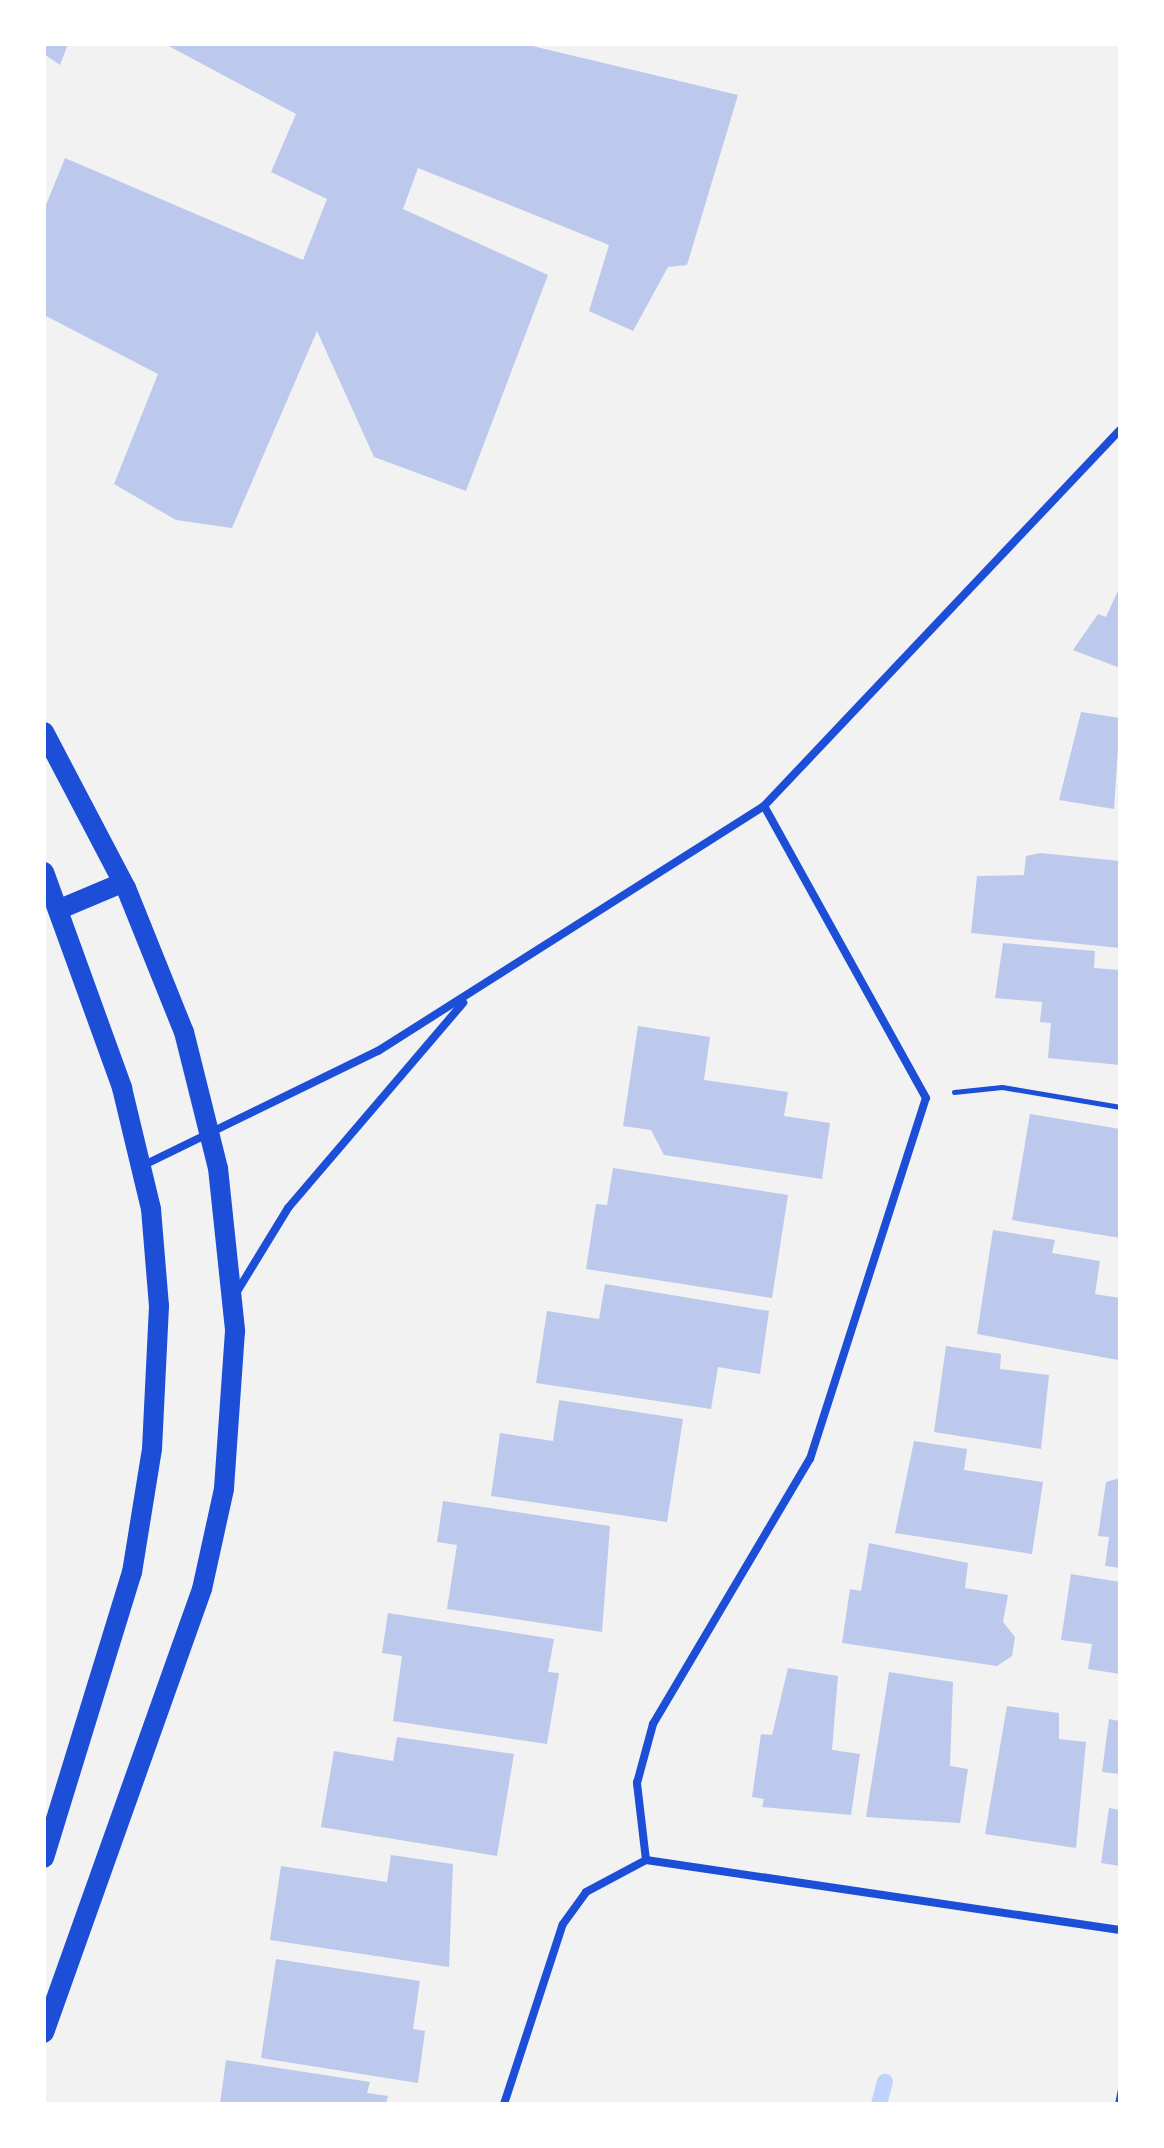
<!DOCTYPE html>
<html>
<head>
<meta charset="utf-8">
<style>
	body { margin:0 }
	#map { position:relative; width:1164px; height:2148px; overflow:hidden; background:#f2f2f2; font-family:Lora,serif }
	div>[style] { position:absolute }
	.stream>* { height:16px; margin:-8px; padding:0 8px; transform-origin:8px; border-radius:8px; background:#bfd3fe }
	.building>* { inset:0; background:#bdc9ec }
	.path>* { height:5px; margin:-2.5px; padding:0 2.5px; transform-origin:2.5px; border-radius:2.5px; background:#1d4ed8 }
	.minor>* { height:8px; margin:-4px; padding:0 4px; transform-origin:4px; border-radius:4px; background:#1d4ed8 }
	.primary>* { height:20px; margin:-10px; padding:0 10px; transform-origin:10px; border-radius:10px; background:#1d4ed8 }
	span { translate:-50% -50%; white-space:nowrap; text-align:center; line-height:1.15; -webkit-text-stroke:8px #fff; paint-order:stroke }
	.frame { position:absolute; inset:0; border:46px solid #fff; pointer-events:none }
</style>
</head>
<body>
<div id="map">
	<div class="stream">
		<div style="left:879px;top:2104px;width:23px;rotate:-75deg"></div>
	</div>
	<div class="building">
		<div style="clip-path:polygon(44px 44px,68px 44px,60px 65px,44px 54px)"></div>
		<div style="clip-path:polygon(165px 44px,524px 44px,738px 95px,687px 265px,668px 267px,633px 331px,589px 311px,609px 245px,418px 168px,403px 209px,548px 275px,466px 491px,374px 457px,317px 331px,232px 528px,176px 520px,114px 484px,158px 374px,44px 315px,44px 210px,65px 158px,303px 260px,327px 199px,271px 172px,296px 114px)"></div>
		<div style="clip-path:polygon(1120px 586px,1120px 668px,1073px 650px,1098px 614px,1106px 617px)"></div>
		<div style="clip-path:polygon(1081px 712px,1120px 718px,1114px 809px,1059px 800px)"></div>
		<div style="clip-path:polygon(1040px 853px,1120px 861px,1120px 948px,971px 933px,977px 876px,1024px 875px,1026px 856px)"></div>
		<div style="clip-path:polygon(1003px 943px,1095px 951px,1094px 968px,1120px 970px,1120px 1065px,1048px 1058px,1051px 1023px,1040px 1022px,1042px 1002px,995px 998px)"></div>
		<div style="clip-path:polygon(638px 1026px,710px 1037px,704px 1080px,788px 1092px,784px 1116px,830px 1123px,822px 1179px,664px 1155px,651px 1130px,623px 1126px)"></div>
		<div style="clip-path:polygon(1030px 1114px,1120px 1129px,1120px 1238px,1012px 1220px)"></div>
		<div style="clip-path:polygon(613px 1168px,788px 1195px,772px 1298px,586px 1269px,596px 1204px,607px 1205px)"></div>
		<div style="clip-path:polygon(993px 1230px,1055px 1240px,1052px 1253px,1100px 1261px,1095px 1294px,1120px 1298px,1118px 1360px,977px 1334px)"></div>
		<div style="clip-path:polygon(605px 1284px,769px 1311px,760px 1374px,718px 1367px,711px 1409px,536px 1383px,547px 1311px,599px 1319px)"></div>
		<div style="clip-path:polygon(946px 1346px,1001px 1354px,1000px 1369px,1049px 1375px,1041px 1449px,934px 1432px)"></div>
		<div style="clip-path:polygon(559px 1400px,683px 1419px,667px 1522px,491px 1496px,500px 1433px,553px 1441px)"></div>
		<div style="clip-path:polygon(914px 1441px,967px 1449px,964px 1470px,1043px 1482px,1032px 1554px,895px 1533px)"></div>
		<div style="clip-path:polygon(1120px 1478px,1120px 1568px,1105px 1566px,1109px 1537px,1098px 1536px,1106px 1482px)"></div>
		<div style="clip-path:polygon(443px 1501px,610px 1526px,602px 1632px,447px 1609px,457px 1545px,437px 1542px)"></div>
		<div style="clip-path:polygon(869px 1543px,968px 1563px,965px 1588px,1008px 1595px,1003px 1622px,1015px 1637px,1012px 1656px,997px 1666px,842px 1643px,850px 1589px,861px 1591px)"></div>
		<div style="clip-path:polygon(1071px 1574px,1120px 1582px,1120px 1674px,1088px 1669px,1092px 1644px,1061px 1640px)"></div>
		<div style="clip-path:polygon(388px 1613px,554px 1639px,548px 1672px,559px 1673px,547px 1744px,393px 1721px,402px 1656px,382px 1653px)"></div>
		<div style="clip-path:polygon(788px 1668px,838px 1676px,832px 1750px,860px 1754px,851px 1815px,762px 1807px,764px 1799px,752px 1797px,761px 1734px,772px 1735px)"></div>
		<div style="clip-path:polygon(889px 1672px,953px 1682px,950px 1766px,968px 1769px,960px 1823px,866px 1817px)"></div>
		<div style="clip-path:polygon(1007px 1706px,1059px 1713px,1059px 1739px,1086px 1742px,1076px 1848px,985px 1834px)"></div>
		<div style="clip-path:polygon(1109px 1719px,1120px 1721px,1120px 1774px,1102px 1772px)"></div>
		<div style="clip-path:polygon(397px 1737px,514px 1754px,497px 1856px,321px 1827px,334px 1751px,393px 1761px)"></div>
		<div style="clip-path:polygon(1109px 1808px,1120px 1810px,1120px 1866px,1101px 1863px)"></div>
		<div style="clip-path:polygon(391px 1855px,453px 1864px,449px 1967px,270px 1940px,281px 1866px,387px 1882px)"></div>
		<div style="clip-path:polygon(276px 1959px,420px 1981px,413px 2029px,425px 2031px,418px 2083px,261px 2058px)"></div>
		<div style="clip-path:polygon(226px 2060px,370px 2082px,367px 2093px,388px 2096px,386px 2104px,220px 2104px)"></div>
	</div>
	<div class="path">
		<div style="left:954px;top:1092px;width:48px;rotate:-5.9deg"></div>
		<div style="left:1002px;top:1087px;width:120px;rotate:9.6deg"></div>
		<div style="left:1117px;top:2104px;width:15px;rotate:-79deg"></div>
	</div>
	<div class="minor">
		<div style="left:142px;top:1166px;width:263px;rotate:-26deg"></div>
		<div style="left:378px;top:1051px;width:457px;rotate:-32.4deg"></div>
		<div style="left:764px;top:806px;width:518px;rotate:-46.57deg"></div>
		<div style="left:238px;top:1290px;width:96px;rotate:-58.6deg"></div>
		<div style="left:288px;top:1208px;width:270px;rotate:-49.5deg"></div>
		<div style="left:646px;top:1860px;width:479px;rotate:8.4deg"></div>
		<div style="left:504px;top:2104px;width:189px;rotate:-71.9deg"></div>
		<div style="left:563px;top:1924px;width:39px;rotate:-54deg"></div>
		<div style="left:586px;top:1892px;width:68px;rotate:-28.1deg"></div>
		<div style="left:646px;top:1860px;width:78px;rotate:-96.7deg"></div>
		<div style="left:637px;top:1783px;width:61px;rotate:-74.8deg"></div>
		<div style="left:653px;top:1724px;width:308px;rotate:-59.4deg"></div>
		<div style="left:810px;top:1459px;width:379px;rotate:-72.2deg"></div>
		<div style="left:926px;top:1098px;width:334px;rotate:-119deg"></div>
	</div>
	<div class="primary">
		<div style="left:44px;top:732px;width:176px;rotate:62.3deg"></div>
		<div style="left:126px;top:888px;width:155px;rotate:68.1deg"></div>
		<div style="left:184px;top:1032px;width:140px;rotate:76deg"></div>
		<div style="left:218px;top:1168px;width:164px;rotate:84deg"></div>
		<div style="left:235px;top:1331px;width:158px;rotate:94deg"></div>
		<div style="left:224px;top:1489px;width:102px;rotate:102.4deg"></div>
		<div style="left:202px;top:1589px;width:471px;rotate:109.6deg"></div>
		<div style="left:44px;top:872px;width:230px;rotate:70.1deg"></div>
		<div style="left:122px;top:1088px;width:124px;rotate:76.5deg"></div>
		<div style="left:151px;top:1209px;width:97px;rotate:85.3deg"></div>
		<div style="left:159px;top:1306px;width:143px;rotate:92.8deg"></div>
		<div style="left:152px;top:1449px;width:125px;rotate:99.2deg"></div>
		<div style="left:132px;top:1572px;width:299px;rotate:107.1deg"></div>
		<div style="left:60px;top:909px;width:67px;rotate:-22.8deg"></div>
	</div>
	<div class="frame"></div>
</div>
</body>
</html>
